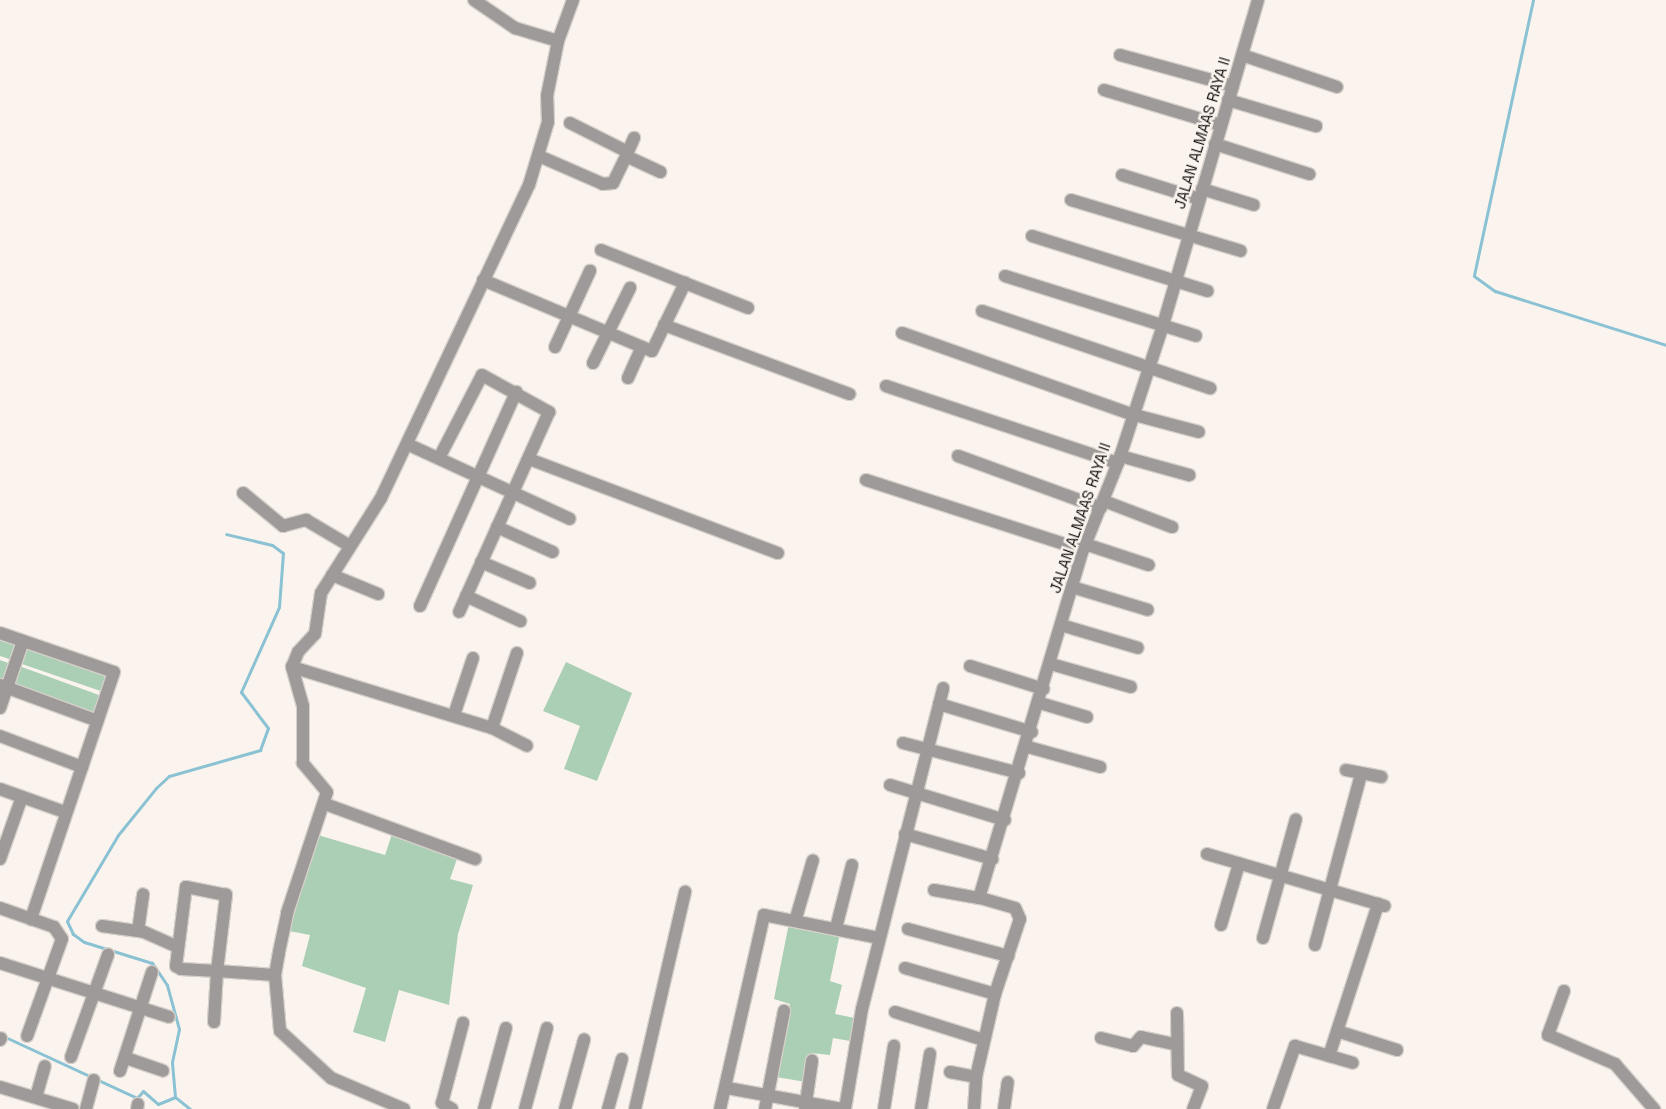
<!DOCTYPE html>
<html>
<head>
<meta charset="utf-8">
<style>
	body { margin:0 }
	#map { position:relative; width:1666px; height:1109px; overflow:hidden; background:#fbf4ee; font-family:"Space Grotesk",sans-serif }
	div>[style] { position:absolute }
	.green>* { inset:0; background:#aacfb4; transform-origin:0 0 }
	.stream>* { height:3px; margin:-1.5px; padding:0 1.5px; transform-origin:1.5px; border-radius:1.5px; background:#8ac2d4 }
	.roads { filter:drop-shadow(1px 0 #d6d0ca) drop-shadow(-1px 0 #d6d0ca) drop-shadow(0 1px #d6d0ca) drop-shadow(0 -1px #d6d0ca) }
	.street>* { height:12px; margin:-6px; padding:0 6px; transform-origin:6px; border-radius:6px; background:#9e9a99 }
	span { translate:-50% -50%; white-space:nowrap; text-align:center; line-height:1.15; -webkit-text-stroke:5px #fbf4ee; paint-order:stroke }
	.street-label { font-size:15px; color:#13110e }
</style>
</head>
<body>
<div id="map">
	<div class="green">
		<div style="clip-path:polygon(0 637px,18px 643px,12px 660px,0 656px)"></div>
		<div style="left:25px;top:646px;width:90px;height:18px;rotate:19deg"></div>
		<div style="clip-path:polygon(0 660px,11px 664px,5px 681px,0 680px)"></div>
		<div style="clip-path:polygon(566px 662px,632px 693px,597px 781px,564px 769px,580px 726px,543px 711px)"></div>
		<div style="left:19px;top:666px;width:88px;height:18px;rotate:20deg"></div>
		<div style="clip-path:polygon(392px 834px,458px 856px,450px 879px,473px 885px,458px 934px,449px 1005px,399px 990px,385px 1042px,353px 1032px,366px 988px,302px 966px,310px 935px,289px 931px,318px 835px,385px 855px)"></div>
		<div style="clip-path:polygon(789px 923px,840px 933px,830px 981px,842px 985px,835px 1014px,855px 1018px,850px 1041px,833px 1038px,830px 1055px,811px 1053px,806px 1082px,776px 1077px,790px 1004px,774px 999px)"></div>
	</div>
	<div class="stream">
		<div style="left:1533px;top:0;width:282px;rotate:102.1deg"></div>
		<div style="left:1474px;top:276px;width:26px;rotate:36deg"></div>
		<div style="left:1495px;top:291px;width:179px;rotate:17.5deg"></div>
		<div style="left:3px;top:1036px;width:148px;rotate:24.8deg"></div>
		<div style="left:137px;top:1098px;width:9px;rotate:-49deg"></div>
		<div style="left:143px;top:1091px;width:20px;rotate:41deg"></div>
		<div style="left:158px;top:1104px;width:18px;rotate:-22deg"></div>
		<div style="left:190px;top:1109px;width:19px;rotate:-141deg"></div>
		<div style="left:175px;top:1097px;width:35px;rotate:-95deg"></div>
		<div style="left:172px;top:1062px;width:34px;rotate:-78deg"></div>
		<div style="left:179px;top:1029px;width:46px;rotate:-105.3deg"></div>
		<div style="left:167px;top:985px;width:27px;rotate:-124deg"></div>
		<div style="left:152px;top:963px;width:71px;rotate:-162.8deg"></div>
		<div style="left:84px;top:942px;width:14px;rotate:-144deg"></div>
		<div style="left:73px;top:934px;width:14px;rotate:-115deg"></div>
		<div style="left:67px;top:921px;width:100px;rotate:-59.3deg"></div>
		<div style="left:118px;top:835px;width:60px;rotate:-51deg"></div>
		<div style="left:156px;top:788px;width:18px;rotate:-43deg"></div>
		<div style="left:169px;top:776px;width:95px;rotate:-15.9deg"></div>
		<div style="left:260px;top:750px;width:23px;rotate:-70deg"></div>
		<div style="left:268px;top:728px;width:45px;rotate:-126.9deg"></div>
		<div style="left:241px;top:692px;width:93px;rotate:-65.9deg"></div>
		<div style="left:279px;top:607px;width:54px;rotate:-85.8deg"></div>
		<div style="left:283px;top:553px;width:14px;rotate:-144deg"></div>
		<div style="left:272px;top:545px;width:47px;rotate:-166.6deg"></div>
	</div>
	<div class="roads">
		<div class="street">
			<div style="left:474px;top:0;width:50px;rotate:34.3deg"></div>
			<div style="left:515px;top:28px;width:45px;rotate:16.8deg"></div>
			<div style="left:1120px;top:55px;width:117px;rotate:15.3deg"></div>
			<div style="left:1242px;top:55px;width:100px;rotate:18.6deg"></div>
			<div style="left:1104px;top:90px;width:122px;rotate:16.7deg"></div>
			<div style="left:1228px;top:100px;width:92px;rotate:16.5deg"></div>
			<div style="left:570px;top:123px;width:65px;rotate:26.6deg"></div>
			<div style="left:1215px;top:144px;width:99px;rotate:17.7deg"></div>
			<div style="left:539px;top:156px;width:70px;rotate:23.6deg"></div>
			<div style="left:603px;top:184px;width:10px;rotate:-6deg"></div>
			<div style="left:613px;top:183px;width:30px;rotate:-64deg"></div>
			<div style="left:626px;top:156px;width:38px;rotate:25deg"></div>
			<div style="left:626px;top:156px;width:20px;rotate:-66deg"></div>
			<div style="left:1122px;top:175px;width:81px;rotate:17.3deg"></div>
			<div style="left:1202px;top:189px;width:54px;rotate:17.1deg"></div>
			<div style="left:1071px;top:200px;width:177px;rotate:16.7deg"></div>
			<div style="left:1032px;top:236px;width:184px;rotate:17.4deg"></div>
			<div style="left:601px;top:250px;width:158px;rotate:21.5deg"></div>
			<div style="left:1005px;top:276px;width:200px;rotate:17.4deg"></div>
			<div style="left:483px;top:280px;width:183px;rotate:22.8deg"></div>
			<div style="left:652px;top:351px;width:76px;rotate:-64.1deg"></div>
			<div style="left:982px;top:311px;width:241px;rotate:18.7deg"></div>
			<div style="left:664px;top:325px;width:198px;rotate:20.4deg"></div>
			<div style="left:902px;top:333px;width:243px;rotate:19.5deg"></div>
			<div style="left:1131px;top:414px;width:70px;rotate:14.8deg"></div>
			<div style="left:555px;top:347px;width:84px;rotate:-65.3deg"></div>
			<div style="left:593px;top:363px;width:84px;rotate:-63.7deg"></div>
			<div style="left:628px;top:378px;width:34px;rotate:-66deg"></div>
			<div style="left:886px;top:386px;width:244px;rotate:18.4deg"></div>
			<div style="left:407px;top:444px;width:179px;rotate:24.7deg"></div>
			<div style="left:958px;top:456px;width:152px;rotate:20deg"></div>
			<div style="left:1120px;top:456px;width:72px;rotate:15.4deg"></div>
			<div style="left:439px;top:458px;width:93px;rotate:-62.6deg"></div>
			<div style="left:482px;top:375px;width:77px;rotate:28.9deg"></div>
			<div style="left:549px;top:412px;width:219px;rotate:114.2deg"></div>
			<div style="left:529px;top:459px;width:266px;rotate:20.7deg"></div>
			<div style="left:866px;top:480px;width:228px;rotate:17.9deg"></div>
			<div style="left:243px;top:493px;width:52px;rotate:39.5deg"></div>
			<div style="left:283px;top:526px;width:24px;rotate:-15deg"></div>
			<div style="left:306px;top:520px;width:51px;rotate:30.6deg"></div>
			<div style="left:1104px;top:501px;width:73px;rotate:20.9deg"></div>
			<div style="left:497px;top:527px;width:61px;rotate:24.1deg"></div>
			<div style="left:1085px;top:544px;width:67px;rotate:18.2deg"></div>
			<div style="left:481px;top:562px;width:53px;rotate:23.2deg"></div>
			<div style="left:332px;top:575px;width:50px;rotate:22.4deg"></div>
			<div style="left:1072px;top:587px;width:79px;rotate:16.8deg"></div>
			<div style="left:466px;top:596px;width:60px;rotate:24.8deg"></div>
			<div style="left:420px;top:606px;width:235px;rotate:-65.8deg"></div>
			<div style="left:1061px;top:625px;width:80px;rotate:16.6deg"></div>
			<div style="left:0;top:633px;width:120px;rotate:18.9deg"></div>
			<div style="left:114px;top:672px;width:261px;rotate:108.6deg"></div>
			<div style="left:1051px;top:664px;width:83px;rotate:16deg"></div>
			<div style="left:970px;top:666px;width:77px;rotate:17.3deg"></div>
			<div style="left:292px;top:667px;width:209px;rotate:17deg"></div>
			<div style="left:492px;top:728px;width:39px;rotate:27deg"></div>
			<div style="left:0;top:685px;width:104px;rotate:20.2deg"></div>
			<div style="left:1040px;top:703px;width:49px;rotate:16.6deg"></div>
			<div style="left:939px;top:704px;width:97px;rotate:16.8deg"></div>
			<div style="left:0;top:708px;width:71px;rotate:-71.1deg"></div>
			<div style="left:454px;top:715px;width:60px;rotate:-71.6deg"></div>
			<div style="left:492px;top:728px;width:79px;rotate:-71.6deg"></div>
			<div style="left:0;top:736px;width:88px;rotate:20.7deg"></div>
			<div style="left:903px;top:743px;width:120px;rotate:14.5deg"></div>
			<div style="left:1028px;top:747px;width:75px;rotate:15.5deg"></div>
			<div style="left:1346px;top:770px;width:36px;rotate:11deg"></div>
			<div style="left:890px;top:785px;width:120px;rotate:16.9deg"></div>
			<div style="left:0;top:789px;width:69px;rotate:19.5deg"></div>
			<div style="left:325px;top:804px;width:160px;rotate:20.1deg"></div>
			<div style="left:905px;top:834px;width:91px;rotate:16deg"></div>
			<div style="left:1207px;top:854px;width:185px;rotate:16.3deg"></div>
			<div style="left:0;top:859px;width:66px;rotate:-70.5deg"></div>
			<div style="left:934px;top:890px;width:46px;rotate:10.1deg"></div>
			<div style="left:0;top:908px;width:57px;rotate:19.4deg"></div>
			<div style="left:54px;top:927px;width:14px;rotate:56deg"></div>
			<div style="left:62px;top:939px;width:103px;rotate:109.8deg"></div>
			<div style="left:796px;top:918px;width:60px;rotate:-73.7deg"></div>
			<div style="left:1221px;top:925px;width:64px;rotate:-73.6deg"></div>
			<div style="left:102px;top:926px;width:42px;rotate:8.1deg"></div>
			<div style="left:144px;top:932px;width:35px;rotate:24deg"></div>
			<div style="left:836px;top:928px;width:65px;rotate:-75.7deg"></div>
			<div style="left:908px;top:929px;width:104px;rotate:15.1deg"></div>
			<div style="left:138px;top:931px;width:37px;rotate:-82deg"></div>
			<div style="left:1263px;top:938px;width:123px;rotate:-74.5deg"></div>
			<div style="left:1315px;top:945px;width:176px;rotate:-74.9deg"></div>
			<div style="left:0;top:963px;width:177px;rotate:17.7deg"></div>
			<div style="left:905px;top:968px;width:94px;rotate:16.1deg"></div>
			<div style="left:1564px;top:991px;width:47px;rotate:110deg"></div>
			<div style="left:1548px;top:1035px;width:73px;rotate:23.4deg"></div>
			<div style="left:1615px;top:1064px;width:60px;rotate:49.1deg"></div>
			<div style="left:895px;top:1012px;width:93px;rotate:17.5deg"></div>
			<div style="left:1177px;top:1013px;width:62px;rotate:89.1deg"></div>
			<div style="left:1178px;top:1075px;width:26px;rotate:25deg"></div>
			<div style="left:1202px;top:1086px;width:25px;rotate:111deg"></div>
			<div style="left:214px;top:1022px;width:51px;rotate:-86.6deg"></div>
			<div style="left:217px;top:971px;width:77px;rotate:-83.2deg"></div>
			<div style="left:226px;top:895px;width:41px;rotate:-168.7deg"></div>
			<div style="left:186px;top:887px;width:80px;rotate:97.2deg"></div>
			<div style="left:176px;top:966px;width:6px;rotate:31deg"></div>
			<div style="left:181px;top:969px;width:36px;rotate:3deg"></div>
			<div style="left:217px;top:971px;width:58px;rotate:3.9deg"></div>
			<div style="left:1337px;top:1031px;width:63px;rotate:17.6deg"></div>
			<div style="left:1101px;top:1038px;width:33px;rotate:14deg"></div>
			<div style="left:1133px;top:1046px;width:12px;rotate:-48deg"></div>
			<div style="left:1141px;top:1037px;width:34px;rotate:12deg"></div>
			<div style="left:0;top:1040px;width:2px;rotate:-63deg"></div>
			<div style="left:1329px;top:1056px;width:160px;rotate:-72.1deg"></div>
			<div style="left:71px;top:1057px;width:109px;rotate:-70.1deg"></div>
			<div style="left:126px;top:1058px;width:39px;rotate:19deg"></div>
			<div style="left:120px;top:1071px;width:104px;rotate:-72.1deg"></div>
			<div style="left:950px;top:1072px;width:26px;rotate:11deg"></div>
			<div style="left:0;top:1087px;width:76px;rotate:16.8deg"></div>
			<div style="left:727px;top:1088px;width:118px;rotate:10.3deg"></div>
			<div style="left:36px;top:1097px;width:32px;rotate:-74deg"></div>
			<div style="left:86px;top:1109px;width:30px;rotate:-75deg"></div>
			<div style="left:137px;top:1109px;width:5px;rotate:-79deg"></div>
			<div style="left:404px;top:1109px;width:79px;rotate:-157deg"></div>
			<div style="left:331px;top:1078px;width:69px;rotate:-137.3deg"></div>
			<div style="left:280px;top:1031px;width:56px;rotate:-95.1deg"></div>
			<div style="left:275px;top:975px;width:23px;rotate:-80deg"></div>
			<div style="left:279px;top:952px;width:40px;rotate:-78deg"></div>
			<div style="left:287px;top:913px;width:127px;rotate:-71.7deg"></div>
			<div style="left:327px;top:792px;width:38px;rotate:-130deg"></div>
			<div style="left:303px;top:763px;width:57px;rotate:-90deg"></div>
			<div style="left:303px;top:706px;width:41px;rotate:-105.8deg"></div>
			<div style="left:292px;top:667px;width:16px;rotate:-68deg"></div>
			<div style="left:298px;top:652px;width:25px;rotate:-47deg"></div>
			<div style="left:315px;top:634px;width:41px;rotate:-81.7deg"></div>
			<div style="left:321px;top:593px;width:112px;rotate:-57.7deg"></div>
			<div style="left:381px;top:498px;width:346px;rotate:-64.7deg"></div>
			<div style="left:529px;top:185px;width:66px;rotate:-73.2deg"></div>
			<div style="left:548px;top:122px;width:26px;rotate:-92deg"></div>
			<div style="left:547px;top:96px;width:56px;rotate:-78.7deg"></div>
			<div style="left:558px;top:41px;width:44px;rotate:-69.9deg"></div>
			<div style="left:452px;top:1109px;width:12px;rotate:-149deg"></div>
			<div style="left:442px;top:1103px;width:83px;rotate:-75.3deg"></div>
			<div style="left:484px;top:1109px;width:84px;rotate:-74.8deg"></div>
			<div style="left:525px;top:1109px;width:84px;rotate:-74.8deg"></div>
			<div style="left:565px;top:1109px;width:72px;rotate:-74.6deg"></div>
			<div style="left:608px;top:1109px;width:52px;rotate:-74.4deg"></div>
			<div style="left:635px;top:1109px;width:223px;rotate:-77deg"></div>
			<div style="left:720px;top:1109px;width:199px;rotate:-77.2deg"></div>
			<div style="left:764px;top:915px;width:117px;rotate:11.3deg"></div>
			<div style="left:765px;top:1109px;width:100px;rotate:-79deg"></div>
			<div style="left:805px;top:1109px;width:49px;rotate:-81.7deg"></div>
			<div style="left:845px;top:1109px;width:101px;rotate:-80.4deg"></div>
			<div style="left:862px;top:1009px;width:331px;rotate:-75.8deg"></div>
			<div style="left:884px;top:1109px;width:64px;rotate:-81deg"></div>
			<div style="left:921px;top:1109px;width:56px;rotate:-80.7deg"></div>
			<div style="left:974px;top:1109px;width:32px;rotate:-86deg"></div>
			<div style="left:976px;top:1077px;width:85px;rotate:-77.1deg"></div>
			<div style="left:995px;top:994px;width:79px;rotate:-71.6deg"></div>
			<div style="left:1020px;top:919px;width:12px;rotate:-114deg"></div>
			<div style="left:1015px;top:908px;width:37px;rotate:-164deg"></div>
			<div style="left:979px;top:898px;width:363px;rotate:-73.4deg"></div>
			<div style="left:1083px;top:550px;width:94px;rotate:-68.1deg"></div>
			<div style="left:1118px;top:463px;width:145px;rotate:-71.9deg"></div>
			<div style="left:1163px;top:325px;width:339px;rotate:-73.7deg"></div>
			<div style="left:1004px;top:1109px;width:27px;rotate:-82deg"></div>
			<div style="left:1273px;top:1109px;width:67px;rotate:-70.8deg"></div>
			<div style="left:1295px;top:1046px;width:60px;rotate:16.3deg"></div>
		</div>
	</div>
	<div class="street-label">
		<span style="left:1202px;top:133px;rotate:-73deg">JALAN ALMAAS RAYA II</span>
		<span style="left:1080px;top:518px;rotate:-71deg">JALAN ALMAAS RAYA II</span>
	</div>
</div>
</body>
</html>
